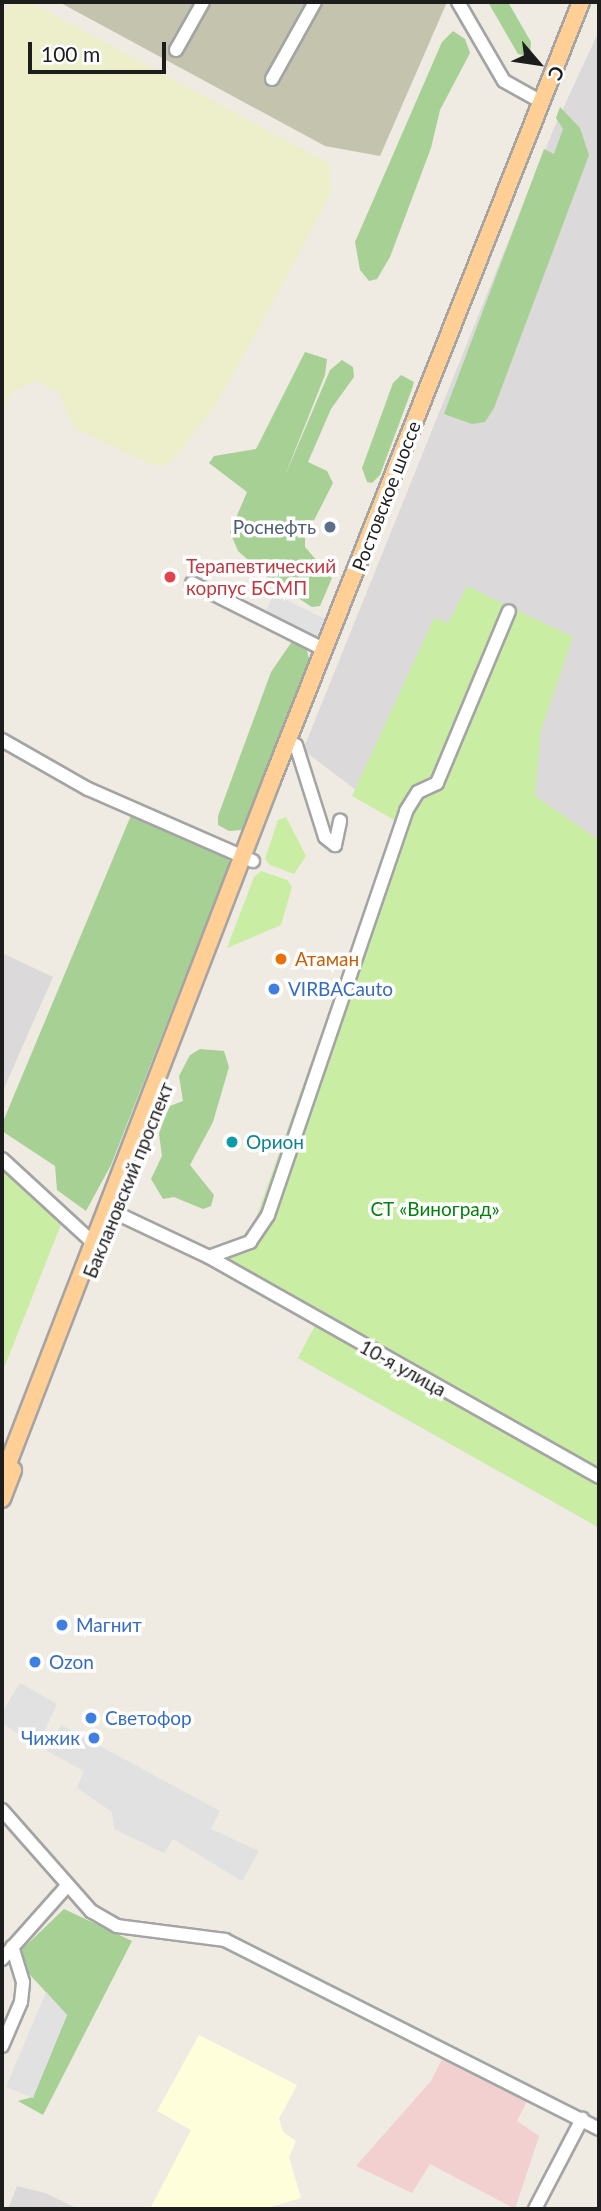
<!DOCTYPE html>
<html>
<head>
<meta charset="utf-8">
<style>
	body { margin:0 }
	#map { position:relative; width:601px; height:2211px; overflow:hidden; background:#efeae2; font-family:Lato,sans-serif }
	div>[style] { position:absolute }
	.residential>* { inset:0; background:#dbd9d9 }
	.commercial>* { inset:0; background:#f1d0cf }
	.education>* { inset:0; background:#fffeda }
	.construction>* { inset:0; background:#c4c3ad }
	.farmland>* { inset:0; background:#edefcb }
	.grass>* { inset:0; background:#caeda4 }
	.forest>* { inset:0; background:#a7d194 }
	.parking>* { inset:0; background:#e1e1e1; transform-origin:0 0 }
	.roads { filter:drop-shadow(2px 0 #a4a4a4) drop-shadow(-2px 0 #a4a4a4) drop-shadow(0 2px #a4a4a4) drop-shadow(0 -2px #a4a4a4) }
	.minor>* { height:12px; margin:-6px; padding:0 6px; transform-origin:6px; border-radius:6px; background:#fff }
	.major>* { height:16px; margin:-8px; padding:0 8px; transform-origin:8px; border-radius:8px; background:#ffcf96 }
	.dots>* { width:19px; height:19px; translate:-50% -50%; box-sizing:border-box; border:4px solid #fff; border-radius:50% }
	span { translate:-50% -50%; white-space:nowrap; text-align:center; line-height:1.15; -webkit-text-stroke:7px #fff; paint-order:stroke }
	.street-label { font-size:19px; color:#1d1d1d }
	.service-label { font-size:19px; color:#4e5e75 }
	.right { translate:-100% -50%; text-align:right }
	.health-label { font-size:19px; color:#be3a42 }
	.left { translate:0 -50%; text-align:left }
	.food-label { font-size:19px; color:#c56008 }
	.shop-label { font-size:19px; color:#366cbe }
	.culture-label { font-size:19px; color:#0d838f }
	.park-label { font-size:19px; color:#05800c }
	.frame { position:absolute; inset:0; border:4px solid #1d1d1d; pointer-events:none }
	.north { position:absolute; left:503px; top:28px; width:70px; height:70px; -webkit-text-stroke:5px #fff; paint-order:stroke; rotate:119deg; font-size:19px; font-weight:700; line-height:28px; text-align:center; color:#1d1d1d }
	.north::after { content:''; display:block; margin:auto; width:24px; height:32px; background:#1d1d1d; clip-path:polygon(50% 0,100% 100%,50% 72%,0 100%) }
	.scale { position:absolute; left:28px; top:42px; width:138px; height:32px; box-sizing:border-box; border:4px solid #1d1d1d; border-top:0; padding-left:9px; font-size:21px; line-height:24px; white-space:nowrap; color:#1d1d1d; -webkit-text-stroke:5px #fff; paint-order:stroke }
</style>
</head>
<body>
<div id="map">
	<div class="residential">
		<div style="clip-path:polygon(599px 31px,599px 1524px,598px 1527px,298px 1358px,317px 1323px,248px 1241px,397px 821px,303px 750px,554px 128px)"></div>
		<div style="clip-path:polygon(2px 953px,53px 977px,2px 1093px)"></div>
		<div style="clip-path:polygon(17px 2186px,45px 2193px,78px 2209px,8px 2209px)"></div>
	</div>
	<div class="commercial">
		<div style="clip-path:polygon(442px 2059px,527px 2101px,517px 2121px,539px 2136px,515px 2209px,430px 2164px,412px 2193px,356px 2166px,431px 2081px)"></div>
	</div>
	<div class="education">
		<div style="clip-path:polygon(199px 2035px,297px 2085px,279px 2119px,283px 2132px,296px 2141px,289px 2157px,301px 2198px,264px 2209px,150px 2209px,191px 2130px,157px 2111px)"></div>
	</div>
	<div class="construction">
		<div style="clip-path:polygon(59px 2px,447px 2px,380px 156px,325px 146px)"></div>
	</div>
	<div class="farmland">
		<div style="clip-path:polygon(32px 3px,330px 164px,331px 193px,286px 278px,216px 405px,169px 465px,152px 465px,74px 428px,59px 393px,35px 381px,13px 391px,2px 412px,2px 18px,9px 4px)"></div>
	</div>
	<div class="grass">
		<div style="clip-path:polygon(467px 586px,573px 637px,541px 730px,535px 796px,599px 840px,598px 1527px,298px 1358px,317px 1322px,201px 1260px,248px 1241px,396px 821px,352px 796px,434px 618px,448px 623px)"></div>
		<div style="clip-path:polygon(286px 817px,306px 856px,294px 874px,270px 865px,265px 859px,278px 820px)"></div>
		<div style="clip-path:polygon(261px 871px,287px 880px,292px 887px,281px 925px,227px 948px,254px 877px)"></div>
		<div style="clip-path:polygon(2px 1168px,62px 1222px,2px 1373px)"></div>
	</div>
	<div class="forest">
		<div style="clip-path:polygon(488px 2px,508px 2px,531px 42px,530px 57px,518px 54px)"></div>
		<div style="clip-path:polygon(453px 31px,465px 39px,470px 53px,440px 110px,431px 148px,390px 257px,377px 279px,369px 281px,360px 270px,355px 242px,442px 42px)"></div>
		<div style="clip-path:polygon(560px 107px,580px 128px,589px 155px,494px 408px,485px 422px,472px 424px,444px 414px,544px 149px,554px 154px,563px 129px,556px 118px)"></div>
		<div style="clip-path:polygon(305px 352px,327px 359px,325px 375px,284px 478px,330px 370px,342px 360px,353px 367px,354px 377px,331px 409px,308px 462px,327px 471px,333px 483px,305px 538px,305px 547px,332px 578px,320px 606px,312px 607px,273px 582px,238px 551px,230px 532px,247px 492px,209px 463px,214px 456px,256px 449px)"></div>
		<div style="clip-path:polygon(401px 375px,414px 382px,412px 389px,380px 475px,372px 483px,367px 482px,362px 468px,393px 383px)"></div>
		<div style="clip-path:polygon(293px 640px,306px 647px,310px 662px,253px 817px,241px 830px,229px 831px,218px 825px,218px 816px,271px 672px)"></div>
		<div style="clip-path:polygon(132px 813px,221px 849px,230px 862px,111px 1165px,86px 1211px,57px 1190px,55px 1166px,2px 1131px,2px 1124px)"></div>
		<div style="clip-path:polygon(200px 1049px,224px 1051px,229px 1067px,213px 1122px,190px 1165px,214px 1195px,211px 1206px,203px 1209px,174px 1197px,163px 1199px,151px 1179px,162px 1156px,159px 1134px,164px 1117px,170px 1106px,183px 1101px,179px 1076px,190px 1055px)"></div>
		<div style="clip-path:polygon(64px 1909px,132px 1941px,43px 2115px,18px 2101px,33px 2097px,67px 2015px,19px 1963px,18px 1953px)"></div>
	</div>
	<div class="parking">
		<div style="left:274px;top:594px;width:59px;height:28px;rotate:26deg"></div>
		<div style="clip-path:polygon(20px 1683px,57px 1704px,37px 1747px,2px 1723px,2px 1712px)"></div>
		<div style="clip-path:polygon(61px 1725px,220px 1811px,211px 1829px,259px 1851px,242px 1881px,173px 1839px,164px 1853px,114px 1829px,112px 1812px,77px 1788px,84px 1771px,47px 1751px)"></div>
		<div style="clip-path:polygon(46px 1992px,67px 2015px,33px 2098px,6px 2087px)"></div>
	</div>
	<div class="roads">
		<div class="minor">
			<div style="left:458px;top:2px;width:91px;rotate:59.8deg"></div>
			<div style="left:504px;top:81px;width:41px;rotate:29.1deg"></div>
			<div style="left:176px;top:50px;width:55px;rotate:-60.6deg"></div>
			<div style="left:272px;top:79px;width:88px;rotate:-60.8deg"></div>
			<div style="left:192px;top:583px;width:149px;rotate:26.7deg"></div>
			<div style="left:2px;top:740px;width:99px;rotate:29.7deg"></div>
			<div style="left:88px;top:789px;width:180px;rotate:23.6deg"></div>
			<div style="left:296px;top:745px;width:96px;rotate:72.5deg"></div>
			<div style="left:325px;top:837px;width:13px;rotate:39deg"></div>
			<div style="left:335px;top:845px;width:25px;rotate:-78deg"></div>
			<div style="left:2px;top:1159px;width:134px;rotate:42.6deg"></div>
			<div style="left:116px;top:1213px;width:103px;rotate:25.3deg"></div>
			<div style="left:209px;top:1257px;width:448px;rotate:29.4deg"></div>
			<div style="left:209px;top:1257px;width:44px;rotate:-20.1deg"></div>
			<div style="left:250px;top:1242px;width:32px;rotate:-56deg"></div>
			<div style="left:268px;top:1215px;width:427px;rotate:-71.1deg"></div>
			<div style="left:406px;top:811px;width:22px;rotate:-58deg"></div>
			<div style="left:418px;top:792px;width:21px;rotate:-25deg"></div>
			<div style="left:437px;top:783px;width:186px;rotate:-67.3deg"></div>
			<div style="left:2px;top:1810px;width:135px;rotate:48.6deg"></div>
			<div style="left:91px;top:1911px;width:30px;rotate:30deg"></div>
			<div style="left:117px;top:1926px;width:109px;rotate:7.4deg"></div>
			<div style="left:225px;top:1940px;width:419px;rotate:26.8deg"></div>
			<div style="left:2px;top:1959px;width:99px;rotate:-48.3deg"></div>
			<div style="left:2px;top:2046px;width:48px;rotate:-66.6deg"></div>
			<div style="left:21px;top:2002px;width:20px;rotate:-84deg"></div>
			<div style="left:23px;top:1982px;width:37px;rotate:-107deg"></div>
			<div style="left:535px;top:2209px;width:102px;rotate:-62.4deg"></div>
		</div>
		<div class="major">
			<div style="left:2px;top:1479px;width:749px;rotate:-68.88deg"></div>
			<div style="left:272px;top:780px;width:837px;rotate:-68.34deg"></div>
			<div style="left:2px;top:1499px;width:31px;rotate:-69deg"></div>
		</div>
	</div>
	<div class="dots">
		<div style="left:330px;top:527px;background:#5c6f8a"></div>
		<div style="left:170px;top:577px;background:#e0444e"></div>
		<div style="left:281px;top:959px;background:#e8710a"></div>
		<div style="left:274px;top:989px;background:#3f7fe0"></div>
		<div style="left:232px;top:1142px;background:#0f9aa8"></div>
		<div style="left:62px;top:1625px;background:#3f7fe0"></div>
		<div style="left:35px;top:1662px;background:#3f7fe0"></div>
		<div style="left:91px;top:1718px;background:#3f7fe0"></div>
		<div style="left:94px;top:1738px;background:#3f7fe0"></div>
	</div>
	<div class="street-label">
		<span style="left:386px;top:496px;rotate:-69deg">Ростовское шоссе</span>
		<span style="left:128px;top:1180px;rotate:-68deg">Баклановский проспект</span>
		<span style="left:403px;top:1368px;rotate:29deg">10-я улица</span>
	</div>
	<div class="service-label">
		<span class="right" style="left:316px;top:527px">Роснефть</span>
	</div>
	<div class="health-label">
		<span class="left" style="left:186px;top:577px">Терапевтический<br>корпус БСМП</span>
	</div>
	<div class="food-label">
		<span class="left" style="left:295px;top:959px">Атаман</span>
	</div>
	<div class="shop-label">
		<span class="left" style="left:288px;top:989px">VIRBACauto</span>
		<span class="left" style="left:76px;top:1625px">Магнит</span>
		<span class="left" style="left:49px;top:1662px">Ozon</span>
		<span class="left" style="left:105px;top:1718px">Светофор</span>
		<span class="right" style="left:80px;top:1738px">Чижик</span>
	</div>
	<div class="culture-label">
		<span class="left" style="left:246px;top:1142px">Орион</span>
	</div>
	<div class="park-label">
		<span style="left:435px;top:1209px">СТ «Виноград»</span>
	</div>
	<div class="frame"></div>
	<div class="north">С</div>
	<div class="scale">100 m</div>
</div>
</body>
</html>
